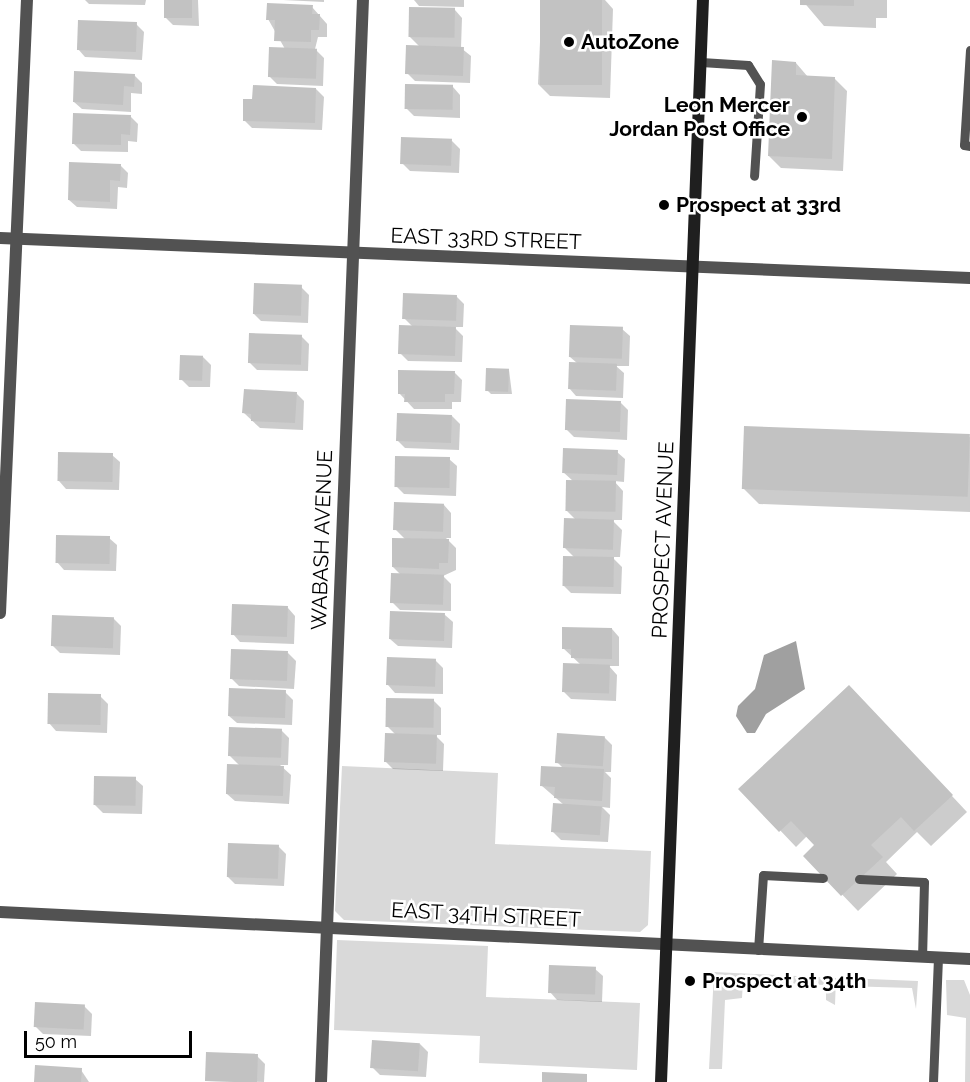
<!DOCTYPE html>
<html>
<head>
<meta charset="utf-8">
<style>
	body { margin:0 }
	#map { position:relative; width:970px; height:1082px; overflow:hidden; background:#fff; font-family:Raleway,sans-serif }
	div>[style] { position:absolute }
	.green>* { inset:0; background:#d9d9d9 }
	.water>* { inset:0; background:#a0a0a0 }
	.shadow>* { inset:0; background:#0003 }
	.building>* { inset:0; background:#c2c2c2; transform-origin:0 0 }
	.service>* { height:9px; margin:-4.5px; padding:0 4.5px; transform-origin:4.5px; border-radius:4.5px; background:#525252 }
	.minor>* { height:12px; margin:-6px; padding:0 6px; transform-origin:6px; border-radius:6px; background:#525252 }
	.secondary>* { height:12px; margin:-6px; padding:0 6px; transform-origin:6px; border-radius:6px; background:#1f1f1f }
	.dots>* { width:16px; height:16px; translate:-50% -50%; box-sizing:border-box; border:3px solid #fff; border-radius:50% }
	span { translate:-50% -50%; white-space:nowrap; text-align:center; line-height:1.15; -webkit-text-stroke:5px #fff; paint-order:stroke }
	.poi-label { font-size:21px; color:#000; font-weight:700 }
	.left { translate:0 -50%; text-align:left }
	.right { translate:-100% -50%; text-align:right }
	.street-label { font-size:21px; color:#000 }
	.scale { position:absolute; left:24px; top:1031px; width:168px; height:27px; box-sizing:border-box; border:3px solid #000; border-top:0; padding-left:8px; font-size:18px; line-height:21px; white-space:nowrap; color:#000; -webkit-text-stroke:4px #fff; paint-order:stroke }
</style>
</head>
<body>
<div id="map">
	<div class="green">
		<div style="clip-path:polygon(342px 766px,498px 773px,495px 844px,651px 851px,648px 925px,640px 932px,344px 920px,335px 911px)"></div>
		<div style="clip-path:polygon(337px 940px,488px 946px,486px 997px,640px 1003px,637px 1070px,479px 1063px,480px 1036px,334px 1030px)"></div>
		<div style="clip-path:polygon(714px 972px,836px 978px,835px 1005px,826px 1000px,826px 985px,743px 981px,742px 998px,725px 1000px,722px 1069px,709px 1069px)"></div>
		<div style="clip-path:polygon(844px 978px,918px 981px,916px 1009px,912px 988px,844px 986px)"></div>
		<div style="clip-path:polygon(946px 980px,964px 980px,970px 995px,970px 1082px,965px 1082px,966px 1018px,947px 1015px)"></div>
	</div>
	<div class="water">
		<div style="clip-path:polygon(796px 641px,805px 689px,766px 714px,755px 733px,747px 733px,736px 716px,738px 706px,755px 689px,764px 655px)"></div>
	</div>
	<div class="shadow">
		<div style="clip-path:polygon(85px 0,146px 0,145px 5px,89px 4px)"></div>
		<div style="clip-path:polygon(166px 0,198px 0,199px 26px,173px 25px,166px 18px)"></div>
		<div style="clip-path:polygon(283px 0,324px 0,324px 2px)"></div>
		<div style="clip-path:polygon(414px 0,464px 0,464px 7px,419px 6px)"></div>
		<div style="clip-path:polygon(542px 0,605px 0,613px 9px,610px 98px,550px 96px,538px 84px)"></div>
		<div style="clip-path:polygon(802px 0,887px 0,887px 18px,876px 18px,876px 28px,824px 26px)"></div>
		<div style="clip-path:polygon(312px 7px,327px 24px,327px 37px,318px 37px,315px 49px,324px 58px,323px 86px,277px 84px,270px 77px,285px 49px,268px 19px)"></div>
		<div style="clip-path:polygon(455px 10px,462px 18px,461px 48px,471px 56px,470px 83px,415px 81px,407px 73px,420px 47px,409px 36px)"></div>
		<div style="clip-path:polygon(136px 24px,144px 32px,142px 60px,85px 57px,78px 49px)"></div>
		<div style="clip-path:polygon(796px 63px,808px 77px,835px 79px,847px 91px,843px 171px,781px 168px,769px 156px)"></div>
		<div style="clip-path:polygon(134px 75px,142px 83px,142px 94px,131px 93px,131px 112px,82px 109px,74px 102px)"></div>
		<div style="clip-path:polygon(453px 87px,460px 95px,460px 118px,414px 116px,406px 108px)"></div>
		<div style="clip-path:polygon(316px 89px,324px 97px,322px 130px,252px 128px,244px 120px)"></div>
		<div style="clip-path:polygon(130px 116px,138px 124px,137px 142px,128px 141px,128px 152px,81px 151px,73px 143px)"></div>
		<div style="clip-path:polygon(452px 141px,460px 149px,459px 173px,410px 171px,402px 163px)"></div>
		<div style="clip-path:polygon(120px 165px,128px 173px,127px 188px,118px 187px,117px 209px,77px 207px,69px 200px)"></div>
		<div style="clip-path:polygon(301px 287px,309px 295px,308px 323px,261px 321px,253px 313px)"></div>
		<div style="clip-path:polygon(456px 296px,464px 304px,463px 327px,454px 327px,463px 336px,462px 362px,408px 361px,400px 353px,413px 327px,404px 318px)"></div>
		<div style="clip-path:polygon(622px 329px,630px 336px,629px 366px,616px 366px,624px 373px,623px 398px,576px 396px,569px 388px,577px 363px,570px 357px)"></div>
		<div style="clip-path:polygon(301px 336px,309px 344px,308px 371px,257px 370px,249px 362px)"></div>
		<div style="clip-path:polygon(203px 357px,211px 365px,210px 387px,189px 387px,181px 379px)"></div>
		<div style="clip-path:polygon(509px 370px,512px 394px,491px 394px,487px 390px)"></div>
		<div style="clip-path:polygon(454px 372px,462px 380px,461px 402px,452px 402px,452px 409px,414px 409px,399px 393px)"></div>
		<div style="clip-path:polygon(296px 393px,304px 401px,303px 430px,260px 428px,244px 413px)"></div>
		<div style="clip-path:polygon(621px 403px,628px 410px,627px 440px,574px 437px,566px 429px)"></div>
		<div style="clip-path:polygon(452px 416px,460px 424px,459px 450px,405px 448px,397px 440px)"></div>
		<div style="clip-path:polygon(970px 437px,970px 512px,759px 504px,743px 488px)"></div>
		<div style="clip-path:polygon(617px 452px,625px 459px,624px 482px,614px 481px,623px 491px,622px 520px,612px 520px,622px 530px,620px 557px,612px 557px,622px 567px,621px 594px,571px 593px,563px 585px,575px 558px,565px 548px,576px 520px,566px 510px,573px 481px,563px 472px)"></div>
		<div style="clip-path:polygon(112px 455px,120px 462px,119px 490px,66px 489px,59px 481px)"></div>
		<div style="clip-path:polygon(449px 459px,457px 466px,456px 496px,404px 494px,396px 486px)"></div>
		<div style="clip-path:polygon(444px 505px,451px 513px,451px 538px,446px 538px,456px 548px,456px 570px,443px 576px,451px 584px,451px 611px,400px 610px,392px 602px,401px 575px,393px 567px,405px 539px,395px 529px)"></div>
		<div style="clip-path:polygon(109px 538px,117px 545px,116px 571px,64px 570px,57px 562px)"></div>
		<div style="clip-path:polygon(288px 608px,295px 616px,294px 644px,240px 642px,233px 634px)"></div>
		<div style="clip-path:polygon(445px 615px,453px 622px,452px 648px,398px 646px,390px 639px)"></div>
		<div style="clip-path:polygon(113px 618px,121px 626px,120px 655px,60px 653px,52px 645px)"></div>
		<div style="clip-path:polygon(612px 629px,619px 637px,619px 666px,609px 666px,617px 675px,616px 701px,571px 699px,563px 691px,581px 665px,563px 648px)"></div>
		<div style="clip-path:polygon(288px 653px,296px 661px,294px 689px,239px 686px,231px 678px)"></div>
		<div style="clip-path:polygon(435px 660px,443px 668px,443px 694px,395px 693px,388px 685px)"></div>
		<div style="clip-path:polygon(285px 692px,293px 700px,292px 725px,237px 723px,229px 716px)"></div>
		<div style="clip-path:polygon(100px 696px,108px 704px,107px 733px,56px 731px,49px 723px)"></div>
		<div style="clip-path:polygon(433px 700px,441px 708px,441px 735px,435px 735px,444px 744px,443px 771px,393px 769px,385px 761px,395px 734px,387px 726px)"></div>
		<div style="clip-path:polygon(865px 703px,967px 812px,931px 846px,917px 832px,886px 862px,897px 874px,858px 911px,805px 856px,817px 845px,807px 836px,796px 847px,741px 789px)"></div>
		<div style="clip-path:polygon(281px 730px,289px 738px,288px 765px,280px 765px,291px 775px,289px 804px,235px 801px,227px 794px,240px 766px,229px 755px)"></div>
		<div style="clip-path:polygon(604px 737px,612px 745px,611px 772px,605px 772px,611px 778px,610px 808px,602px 807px,610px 815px,608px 842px,561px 840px,553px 832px,564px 805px,542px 786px,563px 768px,557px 762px)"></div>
		<div style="clip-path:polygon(135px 779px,143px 786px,142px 814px,103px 813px,95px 805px)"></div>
		<div style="clip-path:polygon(278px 846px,286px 854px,284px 886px,235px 884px,228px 877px)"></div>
		<div style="clip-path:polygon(595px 969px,603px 976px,602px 1002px,557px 1000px,550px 992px)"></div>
		<div style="clip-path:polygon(84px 1006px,92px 1014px,91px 1036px,43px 1034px,35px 1026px)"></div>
		<div style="clip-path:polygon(420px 1044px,428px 1052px,426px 1077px,380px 1075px,372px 1067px)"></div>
		<div style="clip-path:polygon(257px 1056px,265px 1064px,264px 1082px,206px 1081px)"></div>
		<div style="clip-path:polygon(81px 1070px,89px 1082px,35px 1082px)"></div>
	</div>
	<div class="building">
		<div style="left:164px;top:0;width:28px;height:18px"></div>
		<div style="left:540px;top:0;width:62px;height:85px"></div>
		<div style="clip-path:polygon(800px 0,854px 0,854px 6px,800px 5px)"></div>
		<div style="clip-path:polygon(267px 3px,313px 5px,312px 14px,320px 14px,319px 30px,311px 30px,311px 42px,274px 41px,275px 20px,266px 20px)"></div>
		<div style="left:409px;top:7px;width:46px;height:30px;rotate:1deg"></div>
		<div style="left:78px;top:20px;width:59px;height:30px;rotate:2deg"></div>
		<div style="left:406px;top:45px;width:58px;height:29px;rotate:2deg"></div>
		<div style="left:269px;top:47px;width:48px;height:30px;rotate:2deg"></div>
		<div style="clip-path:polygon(772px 60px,796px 62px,796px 75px,835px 77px,832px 159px,768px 156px)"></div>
		<div style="clip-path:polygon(74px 71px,135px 74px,134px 87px,124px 86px,123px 105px,73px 102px)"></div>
		<div style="left:405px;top:84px;width:48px;height:25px;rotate:1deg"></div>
		<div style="clip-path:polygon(253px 85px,316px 88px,315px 123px,243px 121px,243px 99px,252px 99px)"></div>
		<div style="clip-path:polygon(73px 113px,131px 115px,130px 135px,121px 134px,121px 145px,72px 144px)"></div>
		<div style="left:401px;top:137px;width:51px;height:27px;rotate:2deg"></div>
		<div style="clip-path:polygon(69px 162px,121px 164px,120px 181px,110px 180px,110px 202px,68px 200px)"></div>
		<div style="left:254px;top:283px;width:48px;height:31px;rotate:2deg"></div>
		<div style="left:403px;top:293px;width:54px;height:26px;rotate:2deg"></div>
		<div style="left:399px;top:325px;width:57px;height:29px;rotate:2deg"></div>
		<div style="left:570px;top:325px;width:53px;height:32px;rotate:2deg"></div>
		<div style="left:249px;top:333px;width:53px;height:30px;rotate:2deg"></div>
		<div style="left:180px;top:355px;width:23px;height:25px;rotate:2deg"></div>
		<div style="left:569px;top:362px;width:48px;height:27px;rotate:2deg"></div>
		<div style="left:486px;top:368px;width:23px;height:23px;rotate:2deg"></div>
		<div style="clip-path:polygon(398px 370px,455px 371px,454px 394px,445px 394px,445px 402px,404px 402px,405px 394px,398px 394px)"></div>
		<div style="clip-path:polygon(244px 389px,297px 392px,295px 423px,251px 421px,251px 414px,242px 413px)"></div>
		<div style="left:566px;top:399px;width:55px;height:31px;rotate:2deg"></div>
		<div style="left:397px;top:413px;width:55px;height:28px;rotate:2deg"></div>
		<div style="left:744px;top:426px;width:226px;height:63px;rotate:2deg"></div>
		<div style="left:563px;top:448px;width:55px;height:25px;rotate:2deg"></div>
		<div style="left:58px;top:452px;width:55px;height:29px;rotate:1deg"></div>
		<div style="left:395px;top:456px;width:55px;height:31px;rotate:1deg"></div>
		<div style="left:566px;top:480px;width:50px;height:31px;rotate:1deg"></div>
		<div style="left:394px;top:502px;width:50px;height:28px;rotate:2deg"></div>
		<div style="left:564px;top:518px;width:50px;height:30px;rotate:2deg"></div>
		<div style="left:56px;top:535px;width:54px;height:28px;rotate:1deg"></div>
		<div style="clip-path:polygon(392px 538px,449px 539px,448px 563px,439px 563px,439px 569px,392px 567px)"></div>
		<div style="left:563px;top:556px;width:51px;height:30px;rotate:1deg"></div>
		<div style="left:391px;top:573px;width:53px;height:30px;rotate:2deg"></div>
		<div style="left:232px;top:604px;width:56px;height:31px;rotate:2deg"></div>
		<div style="left:390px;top:611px;width:55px;height:28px;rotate:2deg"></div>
		<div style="left:52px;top:615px;width:62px;height:31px;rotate:2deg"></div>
		<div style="clip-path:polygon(562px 627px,612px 628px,612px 659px,571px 658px,571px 649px,562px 649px)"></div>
		<div style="left:231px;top:649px;width:57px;height:30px;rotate:2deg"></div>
		<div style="left:387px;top:657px;width:49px;height:28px;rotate:2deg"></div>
		<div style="left:563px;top:663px;width:47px;height:29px;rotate:2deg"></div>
		<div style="clip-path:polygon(849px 685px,953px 795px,914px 831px,901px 817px,871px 845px,883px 857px,841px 896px,803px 856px,814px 845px,791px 821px,779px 832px,738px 789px)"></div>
		<div style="left:229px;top:688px;width:57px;height:28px;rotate:2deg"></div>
		<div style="left:48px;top:693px;width:53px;height:31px;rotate:1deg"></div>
		<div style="left:386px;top:698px;width:48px;height:29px;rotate:1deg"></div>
		<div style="left:229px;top:727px;width:53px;height:29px;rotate:2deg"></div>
		<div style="left:385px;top:733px;width:52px;height:29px;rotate:2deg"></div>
		<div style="left:557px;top:733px;width:48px;height:30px;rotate:4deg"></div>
		<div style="left:227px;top:764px;width:57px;height:30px;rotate:2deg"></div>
		<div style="clip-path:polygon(541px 766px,604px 769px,602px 801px,554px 798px,555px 787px,540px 786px)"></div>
		<div style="left:94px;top:776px;width:42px;height:29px;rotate:1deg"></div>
		<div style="left:553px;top:803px;width:49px;height:29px;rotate:4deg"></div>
		<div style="left:228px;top:843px;width:51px;height:34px;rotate:2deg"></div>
		<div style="left:549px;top:965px;width:47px;height:28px;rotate:2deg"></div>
		<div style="left:35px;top:1002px;width:50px;height:25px;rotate:3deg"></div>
		<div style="left:372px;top:1040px;width:48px;height:28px;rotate:4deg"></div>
		<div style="left:206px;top:1052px;width:52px;height:29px;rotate:2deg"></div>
		<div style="clip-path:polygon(35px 1065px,82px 1068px,81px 1082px,34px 1082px)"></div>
		<div style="clip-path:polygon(542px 1072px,587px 1074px,587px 1082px,542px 1082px)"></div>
	</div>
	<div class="service">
		<div style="left:970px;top:50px;width:95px;rotate:93.6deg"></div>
		<div style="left:964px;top:145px;width:6px;rotate:9deg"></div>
		<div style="left:701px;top:62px;width:47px;rotate:3.7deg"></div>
		<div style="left:748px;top:65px;width:22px;rotate:58deg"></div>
		<div style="left:760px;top:84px;width:92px;rotate:93.7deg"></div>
		<div style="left:859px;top:879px;width:65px;rotate:2.6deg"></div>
		<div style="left:924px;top:882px;width:75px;rotate:91.5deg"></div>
		<div style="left:758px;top:950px;width:75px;rotate:-86.2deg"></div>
		<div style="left:763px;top:875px;width:60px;rotate:2.9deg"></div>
		<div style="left:933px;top:1082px;width:124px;rotate:-87.7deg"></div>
	</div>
	<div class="minor">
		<div style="left:0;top:238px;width:971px;rotate:2.36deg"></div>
		<div style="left:0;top:613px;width:614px;rotate:-87.48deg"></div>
		<div style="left:0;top:912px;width:971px;rotate:2.77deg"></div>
		<div style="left:321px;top:1082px;width:1083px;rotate:-87.78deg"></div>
	</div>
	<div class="secondary">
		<div style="left:661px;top:1082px;width:1083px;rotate:-87.78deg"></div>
	</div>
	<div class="dots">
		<div style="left:569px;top:42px;background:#000"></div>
		<div style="left:802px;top:117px;background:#000"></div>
		<div style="left:664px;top:205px;background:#000"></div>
		<div style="left:690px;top:981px;background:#000"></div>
	</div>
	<div class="poi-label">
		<span class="left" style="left:581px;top:42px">AutoZone</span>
		<span class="right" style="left:790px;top:117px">Leon Mercer<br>Jordan Post Office</span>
		<span class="left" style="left:676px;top:205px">Prospect at 33rd</span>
		<span class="left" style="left:702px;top:981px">Prospect at 34th</span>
	</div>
	<div class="street-label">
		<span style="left:486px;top:239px;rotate:2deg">EAST 33RD STREET</span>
		<span style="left:322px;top:540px;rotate:-88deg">WABASH AVENUE</span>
		<span style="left:663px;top:540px;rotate:-88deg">PROSPECT AVENUE</span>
		<span style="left:486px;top:915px;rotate:3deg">EAST 34TH STREET</span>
	</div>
	<div class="scale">50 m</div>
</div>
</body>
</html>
